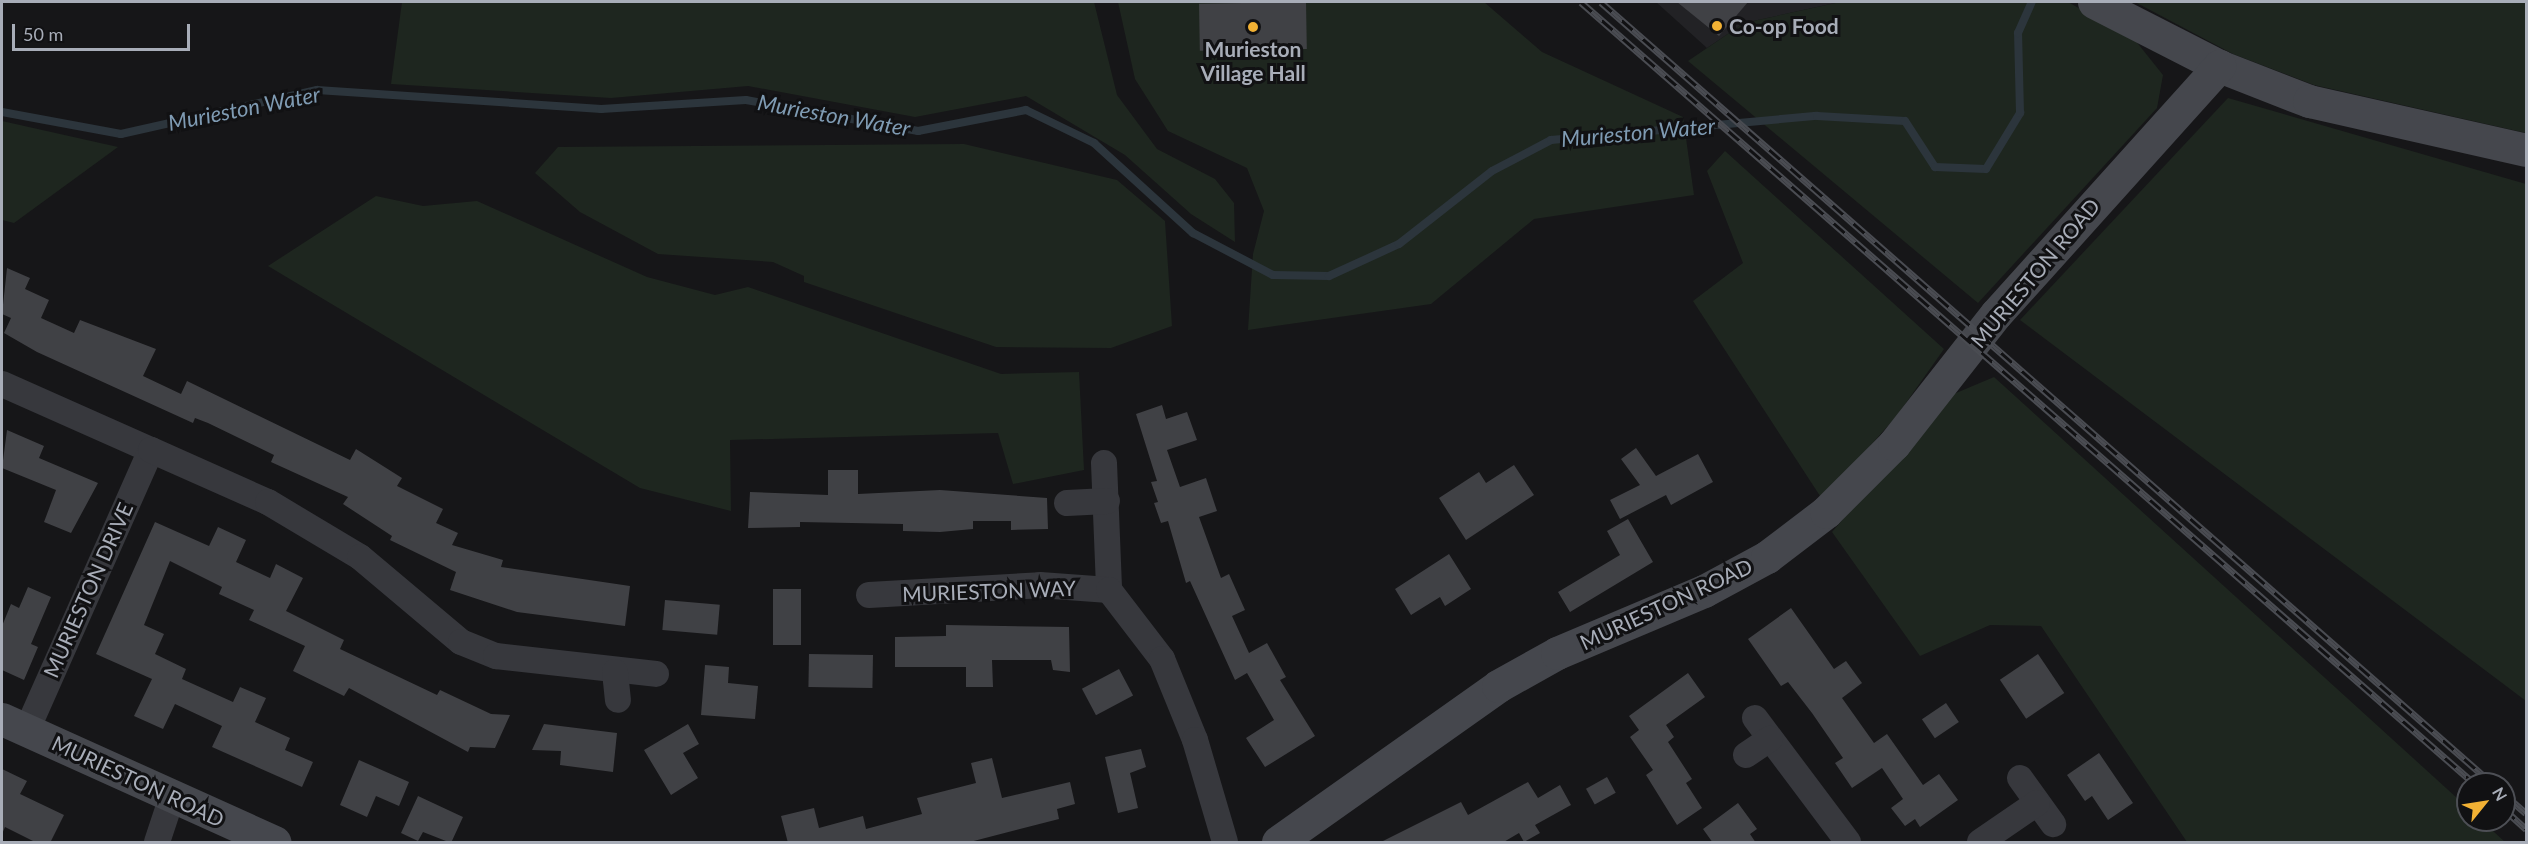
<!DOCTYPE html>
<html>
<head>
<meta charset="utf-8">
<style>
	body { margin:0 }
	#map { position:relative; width:2528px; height:844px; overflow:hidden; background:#161618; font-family:Lato,sans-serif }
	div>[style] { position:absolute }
	.built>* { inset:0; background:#222225 }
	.green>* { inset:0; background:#1e261f }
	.stream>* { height:8px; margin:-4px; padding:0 4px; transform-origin:4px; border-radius:4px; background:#2c353c }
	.building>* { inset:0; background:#404145; transform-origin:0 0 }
	.street>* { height:26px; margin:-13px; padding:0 13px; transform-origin:13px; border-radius:13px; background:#37383d }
	.secondary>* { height:33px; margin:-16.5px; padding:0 16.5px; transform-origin:16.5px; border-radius:16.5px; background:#45474d }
	.rail>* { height:7px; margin-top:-3.5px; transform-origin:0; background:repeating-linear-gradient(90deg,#111113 0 14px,#4a4c52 0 28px); box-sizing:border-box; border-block:2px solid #4a4c52 }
	.dots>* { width:16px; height:16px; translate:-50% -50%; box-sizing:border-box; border:3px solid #111113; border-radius:50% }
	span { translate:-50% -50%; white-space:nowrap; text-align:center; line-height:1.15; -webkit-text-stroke:6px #111113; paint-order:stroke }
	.poi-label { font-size:21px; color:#a8adb8; font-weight:700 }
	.left { translate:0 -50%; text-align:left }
	.street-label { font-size:21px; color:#a8adb8 }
	.water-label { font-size:22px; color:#7f9bb3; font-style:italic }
	.frame { position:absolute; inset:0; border:3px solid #a8adb8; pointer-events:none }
	.north { position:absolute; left:2456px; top:772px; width:60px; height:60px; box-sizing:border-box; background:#111113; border:2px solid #4d4f55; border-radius:50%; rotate:60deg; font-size:16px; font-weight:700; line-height:24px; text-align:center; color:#a8adb8 }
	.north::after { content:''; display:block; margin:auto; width:21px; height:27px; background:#f2b134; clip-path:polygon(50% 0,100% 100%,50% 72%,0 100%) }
	.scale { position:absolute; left:12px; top:24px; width:178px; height:27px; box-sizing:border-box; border:3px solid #a8adb8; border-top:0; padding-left:8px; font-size:18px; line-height:21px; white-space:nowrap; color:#a8adb8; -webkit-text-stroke:4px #111113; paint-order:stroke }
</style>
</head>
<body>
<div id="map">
	<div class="built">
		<div style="clip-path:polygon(1656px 2px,1840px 2px,1744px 23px,1707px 48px)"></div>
	</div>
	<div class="green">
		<div style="clip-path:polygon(402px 2px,1094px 2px,1117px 95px,1157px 149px,1215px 179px,1234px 203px,1235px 242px,1191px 214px,1125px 155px,1026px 96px,915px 117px,748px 86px,611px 98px,391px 84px)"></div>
		<div style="clip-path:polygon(1118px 2px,1484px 2px,1542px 52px,1683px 117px,1694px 195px,1534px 219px,1431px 304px,1248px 330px,1253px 254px,1264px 211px,1247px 168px,1168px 131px,1135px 79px)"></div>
		<div style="clip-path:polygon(1840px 2px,2068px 2px,2135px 40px,2163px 75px,2157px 108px,1978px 303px,1688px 61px,1744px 23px)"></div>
		<div style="clip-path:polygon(2135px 2px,2526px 2px,2526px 133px,2314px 85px,2233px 54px)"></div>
		<div style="clip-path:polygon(2228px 98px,2526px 184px,2526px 701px,2020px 320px)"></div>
		<div style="clip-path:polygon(2px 121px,118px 147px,14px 223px,2px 220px)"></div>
		<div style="clip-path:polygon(964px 144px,1117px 180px,1165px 221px,1172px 326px,1111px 348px,996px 347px,804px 282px,804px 276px,773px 262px,658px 254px,580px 212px,535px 173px,558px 147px)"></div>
		<div style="clip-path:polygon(1725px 151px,1944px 349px,1896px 417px,1822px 499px,1693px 301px,1743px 263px,1707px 171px)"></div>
		<div style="clip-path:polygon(376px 196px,423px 206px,477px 201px,647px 277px,715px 295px,748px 287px,1001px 374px,1079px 372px,1084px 470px,1013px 484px,998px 433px,730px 440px,731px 511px,640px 488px,268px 266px)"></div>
		<div style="clip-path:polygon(1994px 377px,2468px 808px,2468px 820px,2481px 820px,2505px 842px,2187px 842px,2041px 626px,1990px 625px,1920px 656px,1832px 532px,1949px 396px)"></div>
	</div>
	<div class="stream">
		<div style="left:2px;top:112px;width:121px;rotate:10.5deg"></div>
		<div style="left:121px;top:134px;width:201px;rotate:-12.7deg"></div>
		<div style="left:317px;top:90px;width:285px;rotate:3.8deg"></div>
		<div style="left:601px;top:109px;width:145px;rotate:-3.6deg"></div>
		<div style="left:746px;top:100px;width:175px;rotate:10.2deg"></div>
		<div style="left:918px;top:131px;width:110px;rotate:-11deg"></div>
		<div style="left:1026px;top:110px;width:76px;rotate:25.9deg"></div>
		<div style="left:1094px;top:143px;width:134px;rotate:42.3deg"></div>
		<div style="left:1193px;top:233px;width:90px;rotate:27.7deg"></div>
		<div style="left:1273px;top:275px;width:56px;rotate:1deg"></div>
		<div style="left:1329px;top:276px;width:77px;rotate:-24.6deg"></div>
		<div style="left:1399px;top:244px;width:118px;rotate:-38.1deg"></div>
		<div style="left:1492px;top:171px;width:67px;rotate:-27.7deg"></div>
		<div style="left:1551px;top:140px;width:267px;rotate:-5.2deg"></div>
		<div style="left:1817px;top:116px;width:88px;rotate:3.3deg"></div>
		<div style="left:1905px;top:121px;width:55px;rotate:56.9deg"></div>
		<div style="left:1935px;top:167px;width:51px;rotate:2.2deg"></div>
		<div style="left:1986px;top:169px;width:66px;rotate:-58.7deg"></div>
		<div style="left:2020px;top:113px;width:80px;rotate:-91.4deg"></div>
		<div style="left:2018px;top:33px;width:34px;rotate:-66deg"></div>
	</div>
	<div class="building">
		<div style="left:1306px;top:2px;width:47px;height:107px;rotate:89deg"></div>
		<div style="clip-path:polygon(1677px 2px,1748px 2px,1719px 36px)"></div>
		<div style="clip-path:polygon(7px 268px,30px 278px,25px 289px,49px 300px,41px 318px,74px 333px,80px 320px,156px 349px,143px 376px,181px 394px,187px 381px,350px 460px,356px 449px,402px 478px,397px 486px,443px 509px,436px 523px,458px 533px,452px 545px,503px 560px,501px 567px,630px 586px,625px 626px,517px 612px,450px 590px,456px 572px,390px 540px,392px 536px,343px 504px,348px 497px,271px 462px,274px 455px,208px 423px,195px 418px,193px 423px,37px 352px,4px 333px,11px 318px,2px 314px)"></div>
		<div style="clip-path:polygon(1162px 405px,1166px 419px,1187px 412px,1197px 440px,1167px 450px,1180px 487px,1206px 478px,1217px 511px,1199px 517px,1221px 578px,1229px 574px,1245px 610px,1232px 616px,1249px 653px,1267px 643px,1286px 677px,1280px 680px,1315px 736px,1265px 767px,1246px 738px,1274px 720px,1247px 673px,1235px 680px,1190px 581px,1186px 583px,1168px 521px,1161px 523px,1154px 503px,1158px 502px,1151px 482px,1157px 481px,1136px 414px)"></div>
		<div style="clip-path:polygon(7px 430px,44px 446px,39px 458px,98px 483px,71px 533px,44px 522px,56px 490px,2px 468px)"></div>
		<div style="clip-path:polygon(1636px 448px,1656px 476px,1698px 454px,1713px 482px,1671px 505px,1666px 495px,1620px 519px,1610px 500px,1640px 485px,1621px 459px)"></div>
		<div style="clip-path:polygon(1514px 465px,1534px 495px,1466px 540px,1439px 498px,1479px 472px,1486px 483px)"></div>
		<div style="clip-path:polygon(828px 470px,858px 470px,858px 494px,940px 490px,1047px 498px,1048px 529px,1011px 530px,1011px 521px,973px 521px,973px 529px,940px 532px,903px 531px,903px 524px,800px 522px,800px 527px,748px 528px,750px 492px,828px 495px)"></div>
		<div style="clip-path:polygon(1628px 519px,1653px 562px,1570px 612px,1558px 592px,1620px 555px,1607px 531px)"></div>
		<div style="clip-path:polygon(155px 522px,209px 546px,218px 527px,246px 540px,236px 562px,270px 578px,276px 564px,303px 578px,286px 611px,344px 640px,340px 649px,437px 695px,440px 690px,491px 714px,510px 715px,495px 748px,470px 747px,468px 752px,349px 688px,344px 696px,293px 671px,305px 646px,249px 620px,254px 610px,219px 594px,222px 587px,170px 561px,144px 625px,164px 634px,155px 654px,186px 669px,182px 679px,233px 702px,240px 687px,266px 698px,255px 722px,290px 738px,285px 750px,313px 762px,302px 787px,212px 747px,222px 726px,175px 704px,163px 729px,134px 716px,152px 679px,96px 654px)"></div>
		<div style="clip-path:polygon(1449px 554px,1471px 589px,1445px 606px,1440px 597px,1411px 615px,1395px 589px)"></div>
		<div style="clip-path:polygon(28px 587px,51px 597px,31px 644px,38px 647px,24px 680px,2px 670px,2px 626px,11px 604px,19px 608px)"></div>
		<div style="left:773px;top:589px;width:28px;height:56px"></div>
		<div style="left:665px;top:600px;width:55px;height:30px;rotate:5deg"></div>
		<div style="clip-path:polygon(1791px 608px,1834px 669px,1846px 661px,1862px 683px,1842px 698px,1874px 743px,1887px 734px,1923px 785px,1939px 774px,1958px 800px,1920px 827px,1915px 819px,1905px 826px,1891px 808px,1903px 799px,1882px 768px,1852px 788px,1835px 763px,1843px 758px,1812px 713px,1788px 682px,1781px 686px,1748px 639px)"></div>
		<div style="clip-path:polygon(946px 625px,1069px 627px,1070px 672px,1053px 670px,1051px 660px,992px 660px,993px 687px,966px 687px,966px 667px,895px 667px,895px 637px,946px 636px)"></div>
		<div style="left:809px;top:654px;width:64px;height:33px;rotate:1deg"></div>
		<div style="left:2038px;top:654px;width:47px;height:46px;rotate:56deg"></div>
		<div style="clip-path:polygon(705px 665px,729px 667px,728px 683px,758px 686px,755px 719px,701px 715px)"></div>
		<div style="left:1119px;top:669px;width:30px;height:42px;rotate:62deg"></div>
		<div style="clip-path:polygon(1688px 673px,1705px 697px,1666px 725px,1674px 737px,1668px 742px,1692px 779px,1686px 783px,1702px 808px,1677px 825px,1646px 775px,1653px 770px,1630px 737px,1639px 730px,1629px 716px)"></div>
		<div style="left:1946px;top:703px;width:23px;height:29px;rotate:56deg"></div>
		<div style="clip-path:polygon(544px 724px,617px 733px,613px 772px,560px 765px,561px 751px,532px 750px)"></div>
		<div style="clip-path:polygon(688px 724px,699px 744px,683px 753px,698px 778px,671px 795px,644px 750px)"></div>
		<div style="clip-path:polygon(1141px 749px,1146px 767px,1130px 773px,1138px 808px,1118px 813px,1105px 757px)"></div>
		<div style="clip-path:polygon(2099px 753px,2133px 803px,2108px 820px,2092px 796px,2085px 801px,2067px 775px)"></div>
		<div style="clip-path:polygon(992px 758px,1002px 798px,1070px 782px,1075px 804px,1057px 809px,1059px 819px,966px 843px,788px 843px,781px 816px,814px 808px,819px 828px,863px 816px,866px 829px,922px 814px,917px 798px,976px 783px,971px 763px)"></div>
		<div style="clip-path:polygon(359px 760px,409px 782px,399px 806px,376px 796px,367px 817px,340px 805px)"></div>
		<div style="clip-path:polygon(2px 769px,27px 781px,20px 794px,64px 815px,50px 843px,37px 843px,5px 827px,2px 834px)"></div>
		<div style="left:1607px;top:777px;width:18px;height:24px;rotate:61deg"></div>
		<div style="clip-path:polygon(1528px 782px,1538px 798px,1560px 785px,1571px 805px,1535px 825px,1540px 833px,1524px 842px,1519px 833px,1502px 843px,1379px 843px,1461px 802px,1468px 815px)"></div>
		<div style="clip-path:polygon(418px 796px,463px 817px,451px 843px,423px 832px,418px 841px,401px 833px)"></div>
		<div style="clip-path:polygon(1738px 803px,1757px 829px,1750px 834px,1756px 843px,1713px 843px,1703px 829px)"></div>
	</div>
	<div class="street">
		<div style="left:2px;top:384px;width:163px;rotate:23.9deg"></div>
		<div style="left:151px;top:450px;width:306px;rotate:113.9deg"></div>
		<div style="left:151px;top:450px;width:128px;rotate:24deg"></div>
		<div style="left:268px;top:502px;width:107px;rotate:30.9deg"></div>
		<div style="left:360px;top:557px;width:132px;rotate:40.1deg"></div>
		<div style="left:461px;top:642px;width:38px;rotate:22deg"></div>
		<div style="left:496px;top:656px;width:161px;rotate:6.4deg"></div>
		<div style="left:1104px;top:463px;width:127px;rotate:87.7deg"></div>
		<div style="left:1067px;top:503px;width:40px;rotate:-2.9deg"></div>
		<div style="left:869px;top:595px;width:171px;rotate:-3.3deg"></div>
		<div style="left:1040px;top:585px;width:69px;rotate:4.1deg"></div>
		<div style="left:1109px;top:590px;width:87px;rotate:52.5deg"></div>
		<div style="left:1162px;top:659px;width:87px;rotate:67.8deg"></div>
		<div style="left:1195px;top:740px;width:106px;rotate:73.6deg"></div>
		<div style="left:615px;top:672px;width:28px;rotate:84deg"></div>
		<div style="left:1755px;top:718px;width:155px;rotate:53.1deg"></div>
		<div style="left:1746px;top:755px;width:29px;rotate:-34deg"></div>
		<div style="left:2020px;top:778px;width:57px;rotate:54.3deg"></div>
		<div style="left:157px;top:842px;width:47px;rotate:-71.6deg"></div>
		<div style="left:1980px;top:842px;width:69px;rotate:-34.4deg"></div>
	</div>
	<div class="secondary">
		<div style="left:2094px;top:2px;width:140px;rotate:27.1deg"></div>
		<div style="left:2219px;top:66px;width:97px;rotate:21.3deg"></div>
		<div style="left:2309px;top:101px;width:222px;rotate:12.7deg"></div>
		<div style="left:2px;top:719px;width:299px;rotate:24.3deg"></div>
		<div style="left:1278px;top:842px;width:270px;rotate:-35.3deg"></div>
		<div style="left:1498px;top:686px;width:68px;rotate:-29.2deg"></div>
		<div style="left:1557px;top:653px;width:160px;rotate:-22.9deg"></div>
		<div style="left:1704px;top:591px;width:72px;rotate:-28.4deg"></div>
		<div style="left:1767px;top:557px;width:74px;rotate:-37.3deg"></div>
		<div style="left:1826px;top:512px;width:96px;rotate:-45deg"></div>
		<div style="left:1894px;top:444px;width:165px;rotate:-51.9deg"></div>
		<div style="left:1996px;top:314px;width:334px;rotate:-48deg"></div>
	</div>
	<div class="rail">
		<div style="left:1581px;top:2px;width:1188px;rotate:41.18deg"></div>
		<div style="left:1601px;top:2px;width:1186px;rotate:41.24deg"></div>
		<div style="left:2504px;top:794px;width:29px;rotate:41deg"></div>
		<div style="left:2504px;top:809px;width:30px;rotate:42deg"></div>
	</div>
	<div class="dots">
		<div style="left:1717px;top:26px;background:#f2b134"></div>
		<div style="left:1253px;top:27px;background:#f2b134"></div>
	</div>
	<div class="poi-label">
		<span class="left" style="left:1729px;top:26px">Co-op Food</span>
		<span style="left:1253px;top:61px">Murieston<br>Village Hall</span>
	</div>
	<div class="street-label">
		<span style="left:2035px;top:273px;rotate:-50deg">MURIESTON ROAD</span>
		<span style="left:88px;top:590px;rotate:-66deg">MURIESTON DRIVE</span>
		<span style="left:989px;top:591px;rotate:-2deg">MURIESTON WAY</span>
		<span style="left:1666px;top:604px;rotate:-25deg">MURIESTON ROAD</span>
		<span style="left:138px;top:781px;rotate:25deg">MURIESTON ROAD</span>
	</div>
	<div class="water-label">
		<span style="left:244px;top:108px;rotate:-11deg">Murieston Water</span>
		<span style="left:834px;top:115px;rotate:10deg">Murieston Water</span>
		<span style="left:1638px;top:132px;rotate:-5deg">Murieston Water</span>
	</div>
	<div class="frame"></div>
	<div class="north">N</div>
	<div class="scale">50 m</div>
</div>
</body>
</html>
